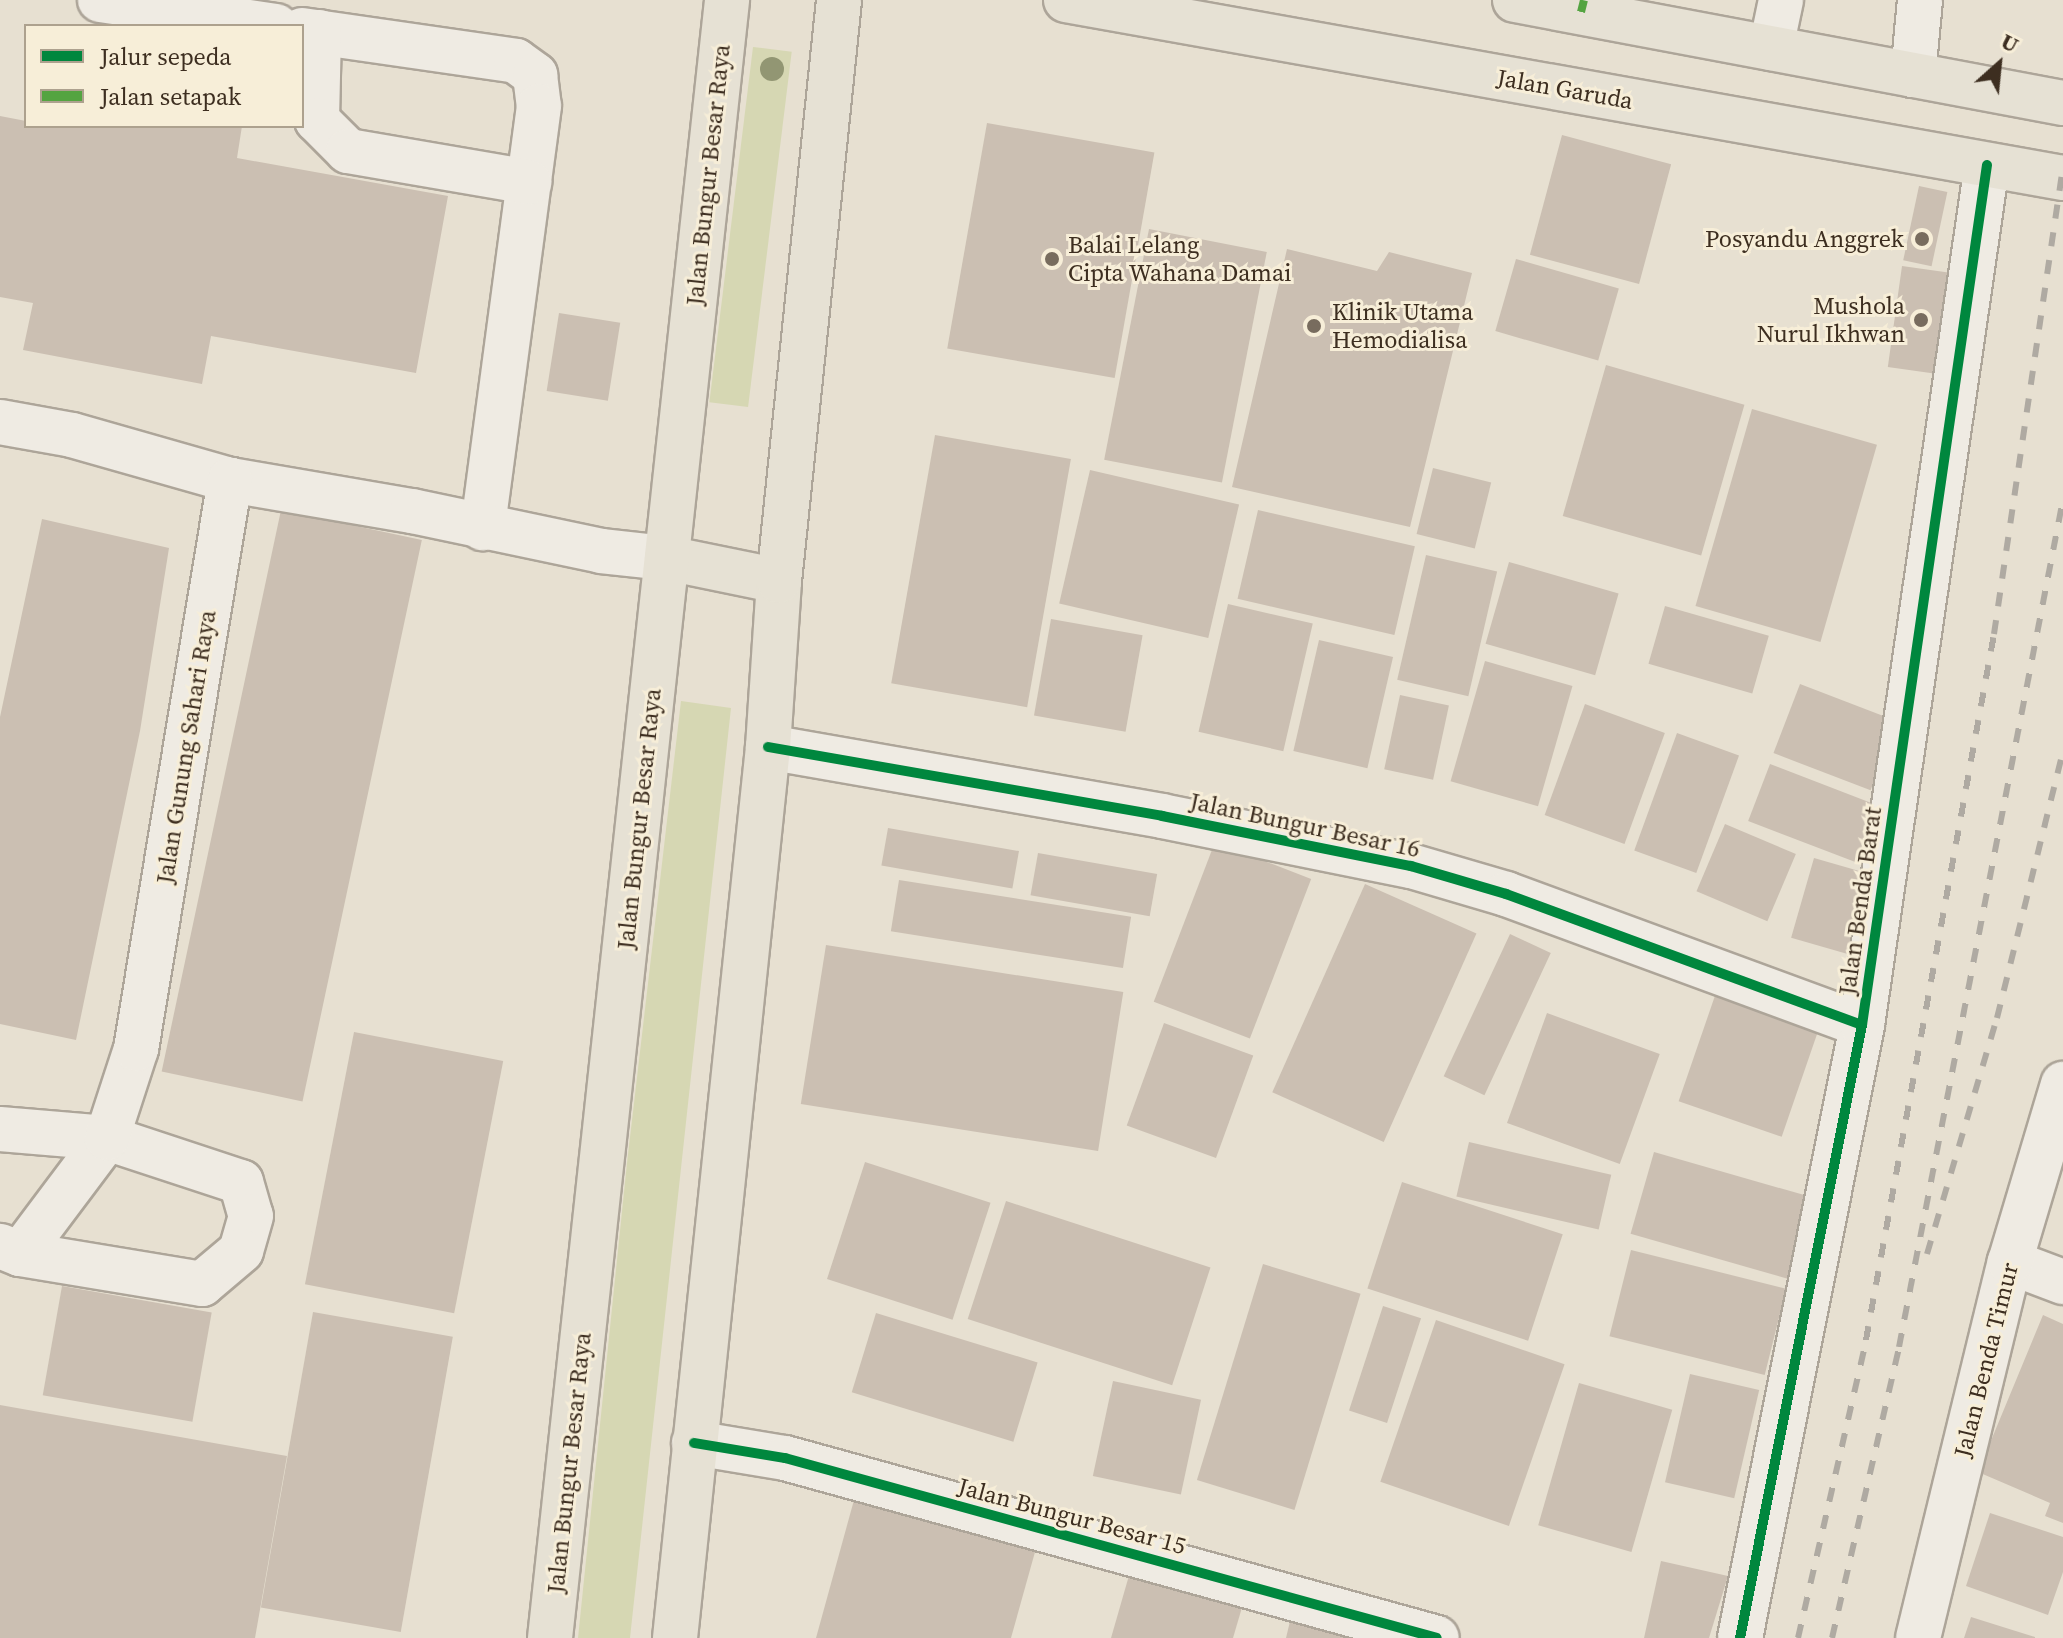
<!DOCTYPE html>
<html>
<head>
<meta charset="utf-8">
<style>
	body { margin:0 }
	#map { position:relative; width:2063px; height:1638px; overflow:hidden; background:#e7e0d1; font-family:"Source Serif 4",serif }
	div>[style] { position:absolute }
	.green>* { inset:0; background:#d6d7b3; transform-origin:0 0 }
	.building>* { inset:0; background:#cbbfb2; transform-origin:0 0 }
	.roads { filter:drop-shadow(2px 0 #ada599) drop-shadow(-2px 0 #ada599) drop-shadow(0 2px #ada599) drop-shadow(0 -2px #ada599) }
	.minor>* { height:44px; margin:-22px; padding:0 22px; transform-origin:22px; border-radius:22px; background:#efebe3 }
	.major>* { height:44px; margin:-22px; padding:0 22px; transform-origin:22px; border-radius:22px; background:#e6e1d4 }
	.rail>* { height:6px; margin-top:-3px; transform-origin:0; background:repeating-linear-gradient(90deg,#afaaa2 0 14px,transparent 0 28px) }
	.quiet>* { height:8px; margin-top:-4px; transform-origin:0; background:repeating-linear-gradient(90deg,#54a441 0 16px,transparent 0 24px) }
	.cycleway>* { height:10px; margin:-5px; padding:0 5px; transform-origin:5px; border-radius:5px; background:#00873e }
	.trees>* { width:24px; height:24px; margin:-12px; border-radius:50%; background:#929673 }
	.dots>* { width:22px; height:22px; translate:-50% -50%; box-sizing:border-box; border:4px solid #f7eed8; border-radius:50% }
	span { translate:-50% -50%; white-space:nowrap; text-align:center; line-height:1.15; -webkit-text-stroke:6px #f7eed8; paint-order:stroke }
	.street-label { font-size:24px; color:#3d2e20 }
	.poi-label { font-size:24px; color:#3d2e20 }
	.right { translate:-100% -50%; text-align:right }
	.left { translate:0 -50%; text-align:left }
	.legend { position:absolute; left:24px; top:24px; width:280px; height:104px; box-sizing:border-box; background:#f7eed8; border:2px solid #ada18e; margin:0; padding:10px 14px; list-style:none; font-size:24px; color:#3d2e20 }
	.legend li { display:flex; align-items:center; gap:16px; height:40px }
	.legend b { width:40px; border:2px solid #ada18e }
	.north { position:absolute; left:1959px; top:24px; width:80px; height:80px; -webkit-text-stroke:6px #f7eed8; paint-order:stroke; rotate:27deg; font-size:22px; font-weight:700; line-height:32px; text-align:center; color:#3d2e20 }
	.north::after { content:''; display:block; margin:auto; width:28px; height:36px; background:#3d2e20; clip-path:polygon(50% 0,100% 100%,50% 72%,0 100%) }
</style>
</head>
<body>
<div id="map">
	<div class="green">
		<div style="left:753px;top:47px;width:39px;height:358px;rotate:7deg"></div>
		<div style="clip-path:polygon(681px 701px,731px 708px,630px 1638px,578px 1638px,627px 1163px)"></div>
	</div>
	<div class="building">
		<div style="clip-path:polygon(0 116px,26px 121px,26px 126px,63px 128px,242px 126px,237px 158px,448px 196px,416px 373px,211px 336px,202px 384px,23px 350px,33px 303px,0 297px)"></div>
		<div style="left:987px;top:123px;width:170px;height:229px;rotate:10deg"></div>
		<div style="left:1562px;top:135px;width:113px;height:124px;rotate:15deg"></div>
		<div style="left:1919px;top:186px;width:29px;height:76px;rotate:12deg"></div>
		<div style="left:1149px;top:229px;width:120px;height:235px;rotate:11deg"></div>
		<div style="clip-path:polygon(1287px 249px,1377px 271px,1389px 252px,1472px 273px,1410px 527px,1232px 487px)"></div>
		<div style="left:1516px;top:259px;width:107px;height:75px;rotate:16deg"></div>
		<div style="left:1902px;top:266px;width:52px;height:102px;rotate:8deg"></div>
		<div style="left:559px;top:313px;width:62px;height:79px;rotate:9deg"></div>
		<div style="left:1606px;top:365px;width:144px;height:157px;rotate:16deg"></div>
		<div style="left:1752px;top:409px;width:130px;height:205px;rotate:16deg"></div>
		<div style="left:935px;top:435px;width:138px;height:252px;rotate:10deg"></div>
		<div style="left:1433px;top:468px;width:60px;height:68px;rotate:14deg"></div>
		<div style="left:1090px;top:470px;width:153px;height:137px;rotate:13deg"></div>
		<div style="left:281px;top:510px;width:144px;height:574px;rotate:12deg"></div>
		<div style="left:1258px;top:510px;width:161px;height:91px;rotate:13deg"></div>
		<div style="clip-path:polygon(42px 519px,169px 548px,140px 731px,76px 1040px,0 1024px,0 717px)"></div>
		<div style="left:1426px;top:555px;width:73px;height:128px;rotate:13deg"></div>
		<div style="left:1509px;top:562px;width:114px;height:85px;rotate:16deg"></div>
		<div style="left:1228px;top:604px;width:87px;height:131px;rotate:13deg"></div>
		<div style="left:1665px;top:606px;width:108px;height:60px;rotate:16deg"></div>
		<div style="left:1051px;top:619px;width:93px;height:98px;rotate:10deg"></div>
		<div style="left:1319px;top:640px;width:76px;height:114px;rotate:13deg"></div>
		<div style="left:1485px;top:661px;width:91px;height:125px;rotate:16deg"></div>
		<div style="left:1800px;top:684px;width:104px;height:74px;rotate:21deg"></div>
		<div style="left:1400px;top:695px;width:50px;height:76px;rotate:12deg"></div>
		<div style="left:1585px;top:704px;width:85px;height:118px;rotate:20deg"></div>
		<div style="left:1677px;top:733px;width:66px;height:125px;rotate:20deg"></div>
		<div style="left:1770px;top:764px;width:119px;height:61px;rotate:21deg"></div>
		<div style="left:1725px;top:824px;width:77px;height:73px;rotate:23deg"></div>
		<div style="left:888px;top:828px;width:133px;height:38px;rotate:10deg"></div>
		<div style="left:1215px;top:842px;width:103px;height:171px;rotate:21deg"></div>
		<div style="left:1038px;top:853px;width:121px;height:43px;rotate:10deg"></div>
		<div style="left:1814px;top:858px;width:66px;height:83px;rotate:16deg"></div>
		<div style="left:899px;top:880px;width:235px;height:52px;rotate:9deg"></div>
		<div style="left:1365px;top:884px;width:122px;height:228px;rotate:24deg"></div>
		<div style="left:1510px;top:934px;width:45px;height:157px;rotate:25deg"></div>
		<div style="left:826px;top:945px;width:301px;height:161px;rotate:9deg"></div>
		<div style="left:1719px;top:984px;width:109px;height:124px;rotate:19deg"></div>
		<div style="left:1547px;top:1013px;width:120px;height:117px;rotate:20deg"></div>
		<div style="left:1164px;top:1023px;width:95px;height:109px;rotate:20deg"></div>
		<div style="left:354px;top:1032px;width:152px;height:257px;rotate:11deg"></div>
		<div style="left:1469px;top:1142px;width:146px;height:56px;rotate:13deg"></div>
		<div style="left:1654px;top:1152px;width:169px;height:85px;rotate:16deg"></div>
		<div style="left:865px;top:1162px;width:132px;height:123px;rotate:18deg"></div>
		<div style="left:1402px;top:1182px;width:169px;height:112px;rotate:18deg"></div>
		<div style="left:1006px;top:1201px;width:215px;height:124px;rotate:18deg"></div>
		<div style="left:1631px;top:1250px;width:160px;height:89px;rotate:14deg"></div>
		<div style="left:1263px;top:1264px;width:102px;height:226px;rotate:17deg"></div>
		<div style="left:62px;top:1286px;width:152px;height:111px;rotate:10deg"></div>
		<div style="left:1383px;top:1306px;width:40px;height:110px;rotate:18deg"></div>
		<div style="left:313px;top:1312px;width:142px;height:300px;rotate:10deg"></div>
		<div style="left:876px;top:1313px;width:169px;height:83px;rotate:17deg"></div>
		<div style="clip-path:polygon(2043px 1315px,2063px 1324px,2063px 1523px,2045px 1516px,2050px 1503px,1978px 1472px)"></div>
		<div style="left:1436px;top:1320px;width:136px;height:171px;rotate:19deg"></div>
		<div style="left:1690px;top:1374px;width:71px;height:111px;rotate:13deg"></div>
		<div style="left:1113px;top:1381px;width:90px;height:97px;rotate:12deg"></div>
		<div style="left:1579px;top:1383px;width:97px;height:148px;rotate:16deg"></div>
		<div style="clip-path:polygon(0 1405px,287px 1456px,255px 1638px,0 1638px)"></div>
		<div style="clip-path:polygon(854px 1500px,1035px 1552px,1011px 1638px,816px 1638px)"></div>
		<div style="clip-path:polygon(1990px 1513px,2063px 1537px,2063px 1572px,2048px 1615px,1966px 1586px)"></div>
		<div style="clip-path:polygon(1661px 1561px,1728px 1576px,1709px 1638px,1644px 1638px)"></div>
		<div style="clip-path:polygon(1130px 1572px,1243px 1604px,1233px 1638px,1111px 1638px)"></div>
		<div style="clip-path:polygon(1291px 1617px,1361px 1638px,1286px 1638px)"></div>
		<div style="clip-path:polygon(1971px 1617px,2035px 1637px,2035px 1638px,1964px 1638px)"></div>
	</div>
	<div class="roads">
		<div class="minor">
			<div style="left:100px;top:0;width:178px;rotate:8.4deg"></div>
			<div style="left:302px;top:30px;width:216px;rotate:8.2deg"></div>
			<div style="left:516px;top:61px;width:24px;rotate:36deg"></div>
			<div style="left:535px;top:75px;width:31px;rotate:83deg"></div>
			<div style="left:539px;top:106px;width:426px;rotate:97.6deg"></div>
			<div style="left:319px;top:32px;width:88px;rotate:91.3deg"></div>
			<div style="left:317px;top:120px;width:44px;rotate:45deg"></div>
			<div style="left:348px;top:151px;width:184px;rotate:9.7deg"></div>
			<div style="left:1771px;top:48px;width:49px;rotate:-78.2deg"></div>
			<div style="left:1913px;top:75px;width:75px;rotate:-84.7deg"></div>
			<div style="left:0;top:422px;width:73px;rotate:10.2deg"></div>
			<div style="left:72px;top:435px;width:164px;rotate:15.9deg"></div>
			<div style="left:230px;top:480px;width:185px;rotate:9.7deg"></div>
			<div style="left:412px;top:511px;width:193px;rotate:11.9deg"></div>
			<div style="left:601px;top:551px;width:66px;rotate:6.1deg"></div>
			<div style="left:768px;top:747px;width:400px;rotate:9.9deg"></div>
			<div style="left:1162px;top:816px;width:254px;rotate:11.4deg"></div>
			<div style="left:1411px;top:866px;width:99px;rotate:16.4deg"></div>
			<div style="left:1506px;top:894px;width:379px;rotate:20.2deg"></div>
			<div style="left:0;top:1129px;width:107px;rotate:4.8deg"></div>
			<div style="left:107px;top:1138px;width:141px;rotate:18.2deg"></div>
			<div style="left:241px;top:1182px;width:35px;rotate:74deg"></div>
			<div style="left:251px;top:1216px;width:36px;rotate:106deg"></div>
			<div style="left:241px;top:1251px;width:51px;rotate:139.8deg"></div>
			<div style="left:202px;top:1284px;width:184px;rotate:-170.6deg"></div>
			<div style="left:20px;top:1254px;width:22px;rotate:-158deg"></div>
			<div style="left:20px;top:1254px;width:145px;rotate:-53.1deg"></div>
			<div style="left:107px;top:1138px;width:94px;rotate:-72deg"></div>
			<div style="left:136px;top:1049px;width:577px;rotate:-80.62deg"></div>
			<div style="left:2010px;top:1262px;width:57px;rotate:20.7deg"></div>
			<div style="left:694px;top:1443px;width:92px;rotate:9.4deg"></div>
			<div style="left:785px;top:1458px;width:676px;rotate:15.43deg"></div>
			<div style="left:1740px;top:1638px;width:625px;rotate:-78.74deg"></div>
			<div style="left:1862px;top:1025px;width:869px;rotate:-81.73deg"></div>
			<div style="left:1918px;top:1638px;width:387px;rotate:-76.3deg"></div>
			<div style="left:2010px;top:1262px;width:186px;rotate:-73.4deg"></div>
		</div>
		<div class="major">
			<div style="left:1066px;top:0;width:1013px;rotate:10.12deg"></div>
			<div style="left:1515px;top:0;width:558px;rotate:10.64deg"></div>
			<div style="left:667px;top:558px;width:114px;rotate:11.6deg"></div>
			<div style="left:550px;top:1638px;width:1648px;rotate:-83.83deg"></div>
			<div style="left:675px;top:1638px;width:896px;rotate:-84.04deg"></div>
			<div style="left:768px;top:747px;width:166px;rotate:-86.2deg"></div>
			<div style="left:779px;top:581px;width:584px;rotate:-84.1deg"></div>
		</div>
	</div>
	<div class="rail">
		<div style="left:1927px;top:1254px;width:246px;rotate:-73.5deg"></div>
		<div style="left:1997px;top:1018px;width:274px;rotate:-76.1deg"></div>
		<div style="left:1798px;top:1638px;width:306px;rotate:-77.1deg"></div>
		<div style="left:1866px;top:1340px;width:718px;rotate:-79.72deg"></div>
		<div style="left:1994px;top:634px;width:471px;rotate:-81.6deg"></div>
		<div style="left:1832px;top:1638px;width:299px;rotate:-77deg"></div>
		<div style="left:1899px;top:1347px;width:864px;rotate:-79.05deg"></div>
	</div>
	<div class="quiet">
		<div style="left:1581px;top:12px;width:12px;rotate:-76deg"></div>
	</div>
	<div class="cycleway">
		<div style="left:768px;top:747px;width:400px;rotate:9.9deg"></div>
		<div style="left:1162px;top:816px;width:254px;rotate:11.4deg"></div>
		<div style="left:1411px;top:866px;width:99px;rotate:16.4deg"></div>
		<div style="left:1506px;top:894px;width:379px;rotate:20.2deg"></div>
		<div style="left:694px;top:1443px;width:92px;rotate:9.4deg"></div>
		<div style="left:785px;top:1458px;width:676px;rotate:15.43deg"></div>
		<div style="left:1740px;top:1638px;width:625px;rotate:-78.74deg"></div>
		<div style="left:1862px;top:1025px;width:869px;rotate:-81.73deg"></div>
	</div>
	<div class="trees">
		<div style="left:772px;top:69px"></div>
	</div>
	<div class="dots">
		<div style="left:1922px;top:239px;background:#786c5e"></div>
		<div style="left:1052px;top:259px;background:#786c5e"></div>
		<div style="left:1921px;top:320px;background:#786c5e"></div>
		<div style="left:1314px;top:326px;background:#786c5e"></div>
	</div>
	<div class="street-label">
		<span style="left:1565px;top:89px;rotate:10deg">Jalan Garuda</span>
		<span style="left:708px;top:175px;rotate:-84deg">Jalan Bungur Besar Raya</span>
		<span style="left:186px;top:747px;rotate:-81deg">Jalan Gunung Sahari Raya</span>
		<span style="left:639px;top:819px;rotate:-84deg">Jalan Bungur Besar Raya</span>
		<span style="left:1305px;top:825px;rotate:12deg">Jalan Bungur Besar 16</span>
		<span style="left:1860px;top:901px;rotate:-82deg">Jalan Benda Barat</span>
		<span style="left:1986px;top:1360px;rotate:-76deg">Jalan Benda Timur</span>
		<span style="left:569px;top:1463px;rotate:-84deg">Jalan Bungur Besar Raya</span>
		<span style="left:1072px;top:1516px;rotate:15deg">Jalan Bungur Besar 15</span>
	</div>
	<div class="poi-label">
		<span class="right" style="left:1904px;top:239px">Posyandu Anggrek</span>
		<span class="left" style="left:1068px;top:259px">Balai Lelang<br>Cipta Wahana Damai</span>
		<span class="right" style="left:1905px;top:320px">Mushola<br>Nurul Ikhwan</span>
		<span class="left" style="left:1332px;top:326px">Klinik Utama<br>Hemodialisa</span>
	</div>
	<ul class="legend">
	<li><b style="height:10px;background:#00873e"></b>Jalur sepeda</li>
	<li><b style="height:10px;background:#54a441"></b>Jalan setapak</li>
	</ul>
	<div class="north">U</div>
</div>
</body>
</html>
